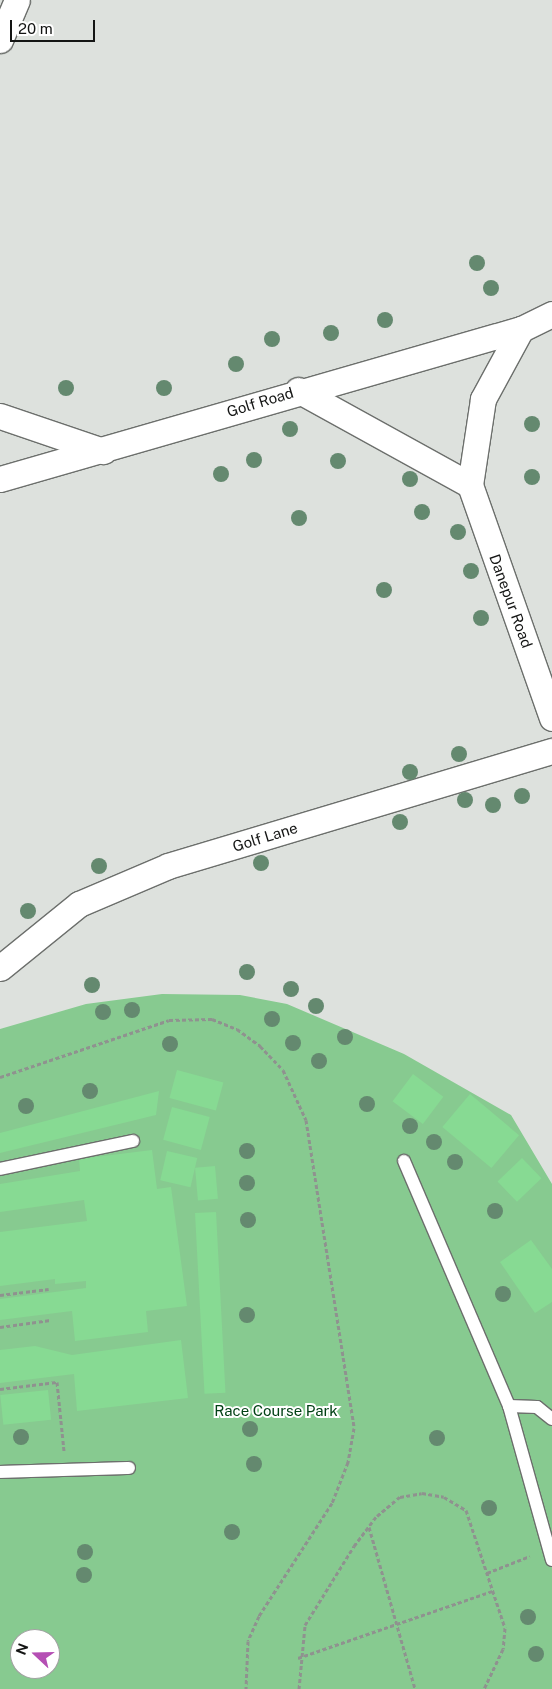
<!DOCTYPE html>
<html>
<head>
<meta charset="utf-8">
<style>
	body { margin:0 }
	#map { position:relative; width:552px; height:1689px; overflow:hidden; background:#dde1dd; font-family:"Public Sans",sans-serif }
	div>[style] { position:absolute }
	.green>* { inset:0; background:#87ca90 }
	.building>* { inset:0; background:#87da93; transform-origin:0 0 }
	.path>* { height:3px; margin-top:-1.5px; transform-origin:0; background:repeating-linear-gradient(90deg,#8f928f 0 4px,transparent 0 6.5px) }
	.roads { filter:drop-shadow(1px 0 #6c6f6c) drop-shadow(-1px 0 #6c6f6c) drop-shadow(0 1px #6c6f6c) drop-shadow(0 -1px #6c6f6c) }
	.service>* { height:12px; margin:-6px; padding:0 6px; transform-origin:6px; border-radius:6px; background:#fff }
	.minor>* { height:25px; margin:-12.5px; padding:0 12.5px; transform-origin:12.5px; border-radius:12.5px; background:#fff }
	.trees>* { width:16px; height:16px; margin:-8px; border-radius:50%; background:#64896f }
	span { translate:-50% -50%; white-space:nowrap; text-align:center; line-height:1.15; -webkit-text-stroke:4px #fff; paint-order:stroke }
	.street-label { font-size:15px; color:#141514 }
	.park-label { font-size:15px; color:#014115 }
	.north { position:absolute; left:10px; top:1629px; width:50px; height:50px; box-sizing:border-box; background:#fff; border:1px solid #a1a1a1; border-radius:50%; rotate:291deg; font-size:14px; font-weight:700; line-height:20px; text-align:center; color:#141514 }
	.north::after { content:''; display:block; margin:auto; width:18px; height:22px; background:#b54fb4; clip-path:polygon(50% 0,100% 100%,50% 72%,0 100%) }
	.scale { position:absolute; left:10px; top:20px; width:85px; height:22px; box-sizing:border-box; border:2px solid #141514; border-top:0; padding-left:6px; font-size:15px; line-height:18px; white-space:nowrap; color:#141514; -webkit-text-stroke:4px #fff; paint-order:stroke }
</style>
</head>
<body>
<div id="map">
	<div class="green">
		<div style="clip-path:polygon(evenodd,162px 994px,240px 995px,287px 1004px,404px 1054px,511px 1115px,552px 1184px,552px 1689px,0 1689px,0 1029px,86px 1004px,162px 994px,20px 1639px,50px 1639px,50px 1669px,20px 1669px,20px 1639px)"></div>
	</div>
	<div class="building">
		<div style="left:177px;top:1070px;width:48px;height:29px;rotate:15deg"></div>
		<div style="left:413px;top:1074px;width:38px;height:34px;rotate:37deg"></div>
		<div style="clip-path:polygon(159px 1091px,156px 1115px,0 1153px,0 1133px)"></div>
		<div style="left:470px;top:1094px;width:64px;height:43px;rotate:40deg"></div>
		<div style="left:172px;top:1107px;width:39px;height:34px;rotate:15deg"></div>
		<div style="clip-path:polygon(152px 1150px,157px 1189px,171px 1187px,187px 1306px,146px 1311px,148px 1332px,75px 1341px,72px 1311px,0 1320px,0 1299px,86px 1288px,86px 1281px,55px 1284px,55px 1279px,0 1286px,0 1232px,87px 1221px,84px 1200px,0 1212px,0 1184px,80px 1171px,79px 1159px)"></div>
		<div style="left:167px;top:1151px;width:31px;height:30px;rotate:13deg"></div>
		<div style="left:522px;top:1158px;width:28px;height:34px;rotate:46deg"></div>
		<div style="left:215px;top:1166px;width:33px;height:20px;rotate:85deg"></div>
		<div style="left:216px;top:1212px;width:181px;height:21px;rotate:87deg"></div>
		<div style="clip-path:polygon(531px 1240px,552px 1269px,552px 1302px,535px 1313px,500px 1262px)"></div>
		<div style="clip-path:polygon(181px 1340px,188px 1398px,77px 1411px,74px 1374px,0 1383px,0 1350px,35px 1346px,72px 1355px)"></div>
		<div style="left:48px;top:1390px;width:30px;height:48px;rotate:84deg"></div>
	</div>
	<div class="path">
		<div style="left:0;top:1077px;width:178px;rotate:-18.6deg"></div>
		<div style="left:169px;top:1020px;width:43px;rotate:-1.3deg"></div>
		<div style="left:212px;top:1019px;width:27px;rotate:22deg"></div>
		<div style="left:237px;top:1029px;width:29px;rotate:36deg"></div>
		<div style="left:260px;top:1046px;width:33px;rotate:46deg"></div>
		<div style="left:283px;top:1070px;width:55px;rotate:65.3deg"></div>
		<div style="left:306px;top:1120px;width:312px;rotate:81.1deg"></div>
		<div style="left:354px;top:1428px;width:35px;rotate:100deg"></div>
		<div style="left:348px;top:1462px;width:44px;rotate:111.3deg"></div>
		<div style="left:332px;top:1503px;width:135px;rotate:122.9deg"></div>
		<div style="left:259px;top:1616px;width:27px;rotate:114deg"></div>
		<div style="left:248px;top:1641px;width:48px;rotate:92.4deg"></div>
		<div style="left:0;top:1295px;width:49px;rotate:-7deg"></div>
		<div style="left:0;top:1327px;width:51px;rotate:-7.8deg"></div>
		<div style="left:0;top:1389px;width:57px;rotate:-7deg"></div>
		<div style="left:57px;top:1382px;width:69px;rotate:84.2deg"></div>
		<div style="left:369px;top:1527px;width:168px;rotate:74.1deg"></div>
		<div style="left:487px;top:1573px;width:46px;rotate:-21.6deg"></div>
		<div style="left:298px;top:1658px;width:206px;rotate:-19deg"></div>
		<div style="left:299px;top:1689px;width:64px;rotate:-84.6deg"></div>
		<div style="left:305px;top:1625px;width:93px;rotate:-58.2deg"></div>
		<div style="left:354px;top:1546px;width:38px;rotate:-53deg"></div>
		<div style="left:377px;top:1516px;width:30px;rotate:-40deg"></div>
		<div style="left:400px;top:1497px;width:22px;rotate:-10deg"></div>
		<div style="left:422px;top:1493px;width:22px;rotate:10deg"></div>
		<div style="left:444px;top:1497px;width:26px;rotate:31deg"></div>
		<div style="left:466px;top:1510px;width:124px;rotate:71.7deg"></div>
		<div style="left:505px;top:1628px;width:21px;rotate:95deg"></div>
		<div style="left:503px;top:1649px;width:44px;rotate:115.4deg"></div>
	</div>
	<div class="roads">
		<div class="service">
			<div style="left:404px;top:1161px;width:267px;rotate:66.8deg"></div>
			<div style="left:509px;top:1406px;width:160px;rotate:74.4deg"></div>
			<div style="left:0;top:1169px;width:136px;rotate:-11.9deg"></div>
			<div style="left:509px;top:1406px;width:28px;rotate:2deg"></div>
			<div style="left:537px;top:1407px;width:19px;rotate:39deg"></div>
			<div style="left:0;top:1472px;width:129px;rotate:-1.8deg"></div>
		</div>
		<div class="minor">
			<div style="left:0;top:40px;width:43px;rotate:-67deg"></div>
			<div style="left:552px;top:314px;width:34px;rotate:154deg"></div>
			<div style="left:521px;top:329px;width:80px;rotate:118.5deg"></div>
			<div style="left:483px;top:399px;width:87px;rotate:98.6deg"></div>
			<div style="left:470px;top:485px;width:247px;rotate:70.6deg"></div>
			<div style="left:298px;top:390px;width:196px;rotate:28.9deg"></div>
			<div style="left:0;top:416px;width:109px;rotate:18.8deg"></div>
			<div style="left:0;top:479px;width:542px;rotate:-16.06deg"></div>
			<div style="left:0;top:968px;width:102px;rotate:-39deg"></div>
			<div style="left:79px;top:904px;width:97px;rotate:-23.1deg"></div>
			<div style="left:168px;top:866px;width:401px;rotate:-16.7deg"></div>
		</div>
	</div>
	<div class="trees">
		<div style="left:477px;top:263px"></div>
		<div style="left:491px;top:288px"></div>
		<div style="left:385px;top:320px"></div>
		<div style="left:331px;top:333px"></div>
		<div style="left:272px;top:339px"></div>
		<div style="left:236px;top:364px"></div>
		<div style="left:66px;top:388px"></div>
		<div style="left:164px;top:388px"></div>
		<div style="left:532px;top:424px"></div>
		<div style="left:290px;top:429px"></div>
		<div style="left:254px;top:460px"></div>
		<div style="left:338px;top:461px"></div>
		<div style="left:221px;top:474px"></div>
		<div style="left:532px;top:477px"></div>
		<div style="left:410px;top:479px"></div>
		<div style="left:422px;top:512px"></div>
		<div style="left:299px;top:518px"></div>
		<div style="left:458px;top:532px"></div>
		<div style="left:471px;top:571px"></div>
		<div style="left:384px;top:590px"></div>
		<div style="left:481px;top:618px"></div>
		<div style="left:459px;top:754px"></div>
		<div style="left:410px;top:772px"></div>
		<div style="left:522px;top:796px"></div>
		<div style="left:465px;top:800px"></div>
		<div style="left:493px;top:805px"></div>
		<div style="left:400px;top:822px"></div>
		<div style="left:261px;top:863px"></div>
		<div style="left:99px;top:866px"></div>
		<div style="left:28px;top:911px"></div>
		<div style="left:247px;top:972px"></div>
		<div style="left:92px;top:985px"></div>
		<div style="left:291px;top:989px"></div>
		<div style="left:316px;top:1006px"></div>
		<div style="left:132px;top:1010px"></div>
		<div style="left:103px;top:1012px"></div>
		<div style="left:272px;top:1019px"></div>
		<div style="left:345px;top:1037px"></div>
		<div style="left:293px;top:1043px"></div>
		<div style="left:170px;top:1044px"></div>
		<div style="left:319px;top:1061px"></div>
		<div style="left:90px;top:1091px"></div>
		<div style="left:367px;top:1104px"></div>
		<div style="left:26px;top:1106px"></div>
		<div style="left:410px;top:1126px"></div>
		<div style="left:434px;top:1142px"></div>
		<div style="left:247px;top:1151px"></div>
		<div style="left:455px;top:1162px"></div>
		<div style="left:247px;top:1183px"></div>
		<div style="left:495px;top:1211px"></div>
		<div style="left:248px;top:1220px"></div>
		<div style="left:503px;top:1294px"></div>
		<div style="left:247px;top:1315px"></div>
		<div style="left:250px;top:1429px"></div>
		<div style="left:21px;top:1437px"></div>
		<div style="left:437px;top:1438px"></div>
		<div style="left:254px;top:1464px"></div>
		<div style="left:489px;top:1508px"></div>
		<div style="left:232px;top:1532px"></div>
		<div style="left:85px;top:1552px"></div>
		<div style="left:84px;top:1575px"></div>
		<div style="left:528px;top:1617px"></div>
		<div style="left:536px;top:1654px"></div>
	</div>
	<div class="street-label">
		<span style="left:260px;top:402px;rotate:-17deg">Golf Road</span>
		<span style="left:511px;top:601px;rotate:70deg">Danepur Road</span>
		<span style="left:265px;top:837px;rotate:-17deg">Golf Lane</span>
	</div>
	<div class="park-label">
		<span style="left:276px;top:1411px">Race Course Park</span>
	</div>
	<div class="north">N</div>
	<div class="scale">20 m</div>
</div>
</body>
</html>
